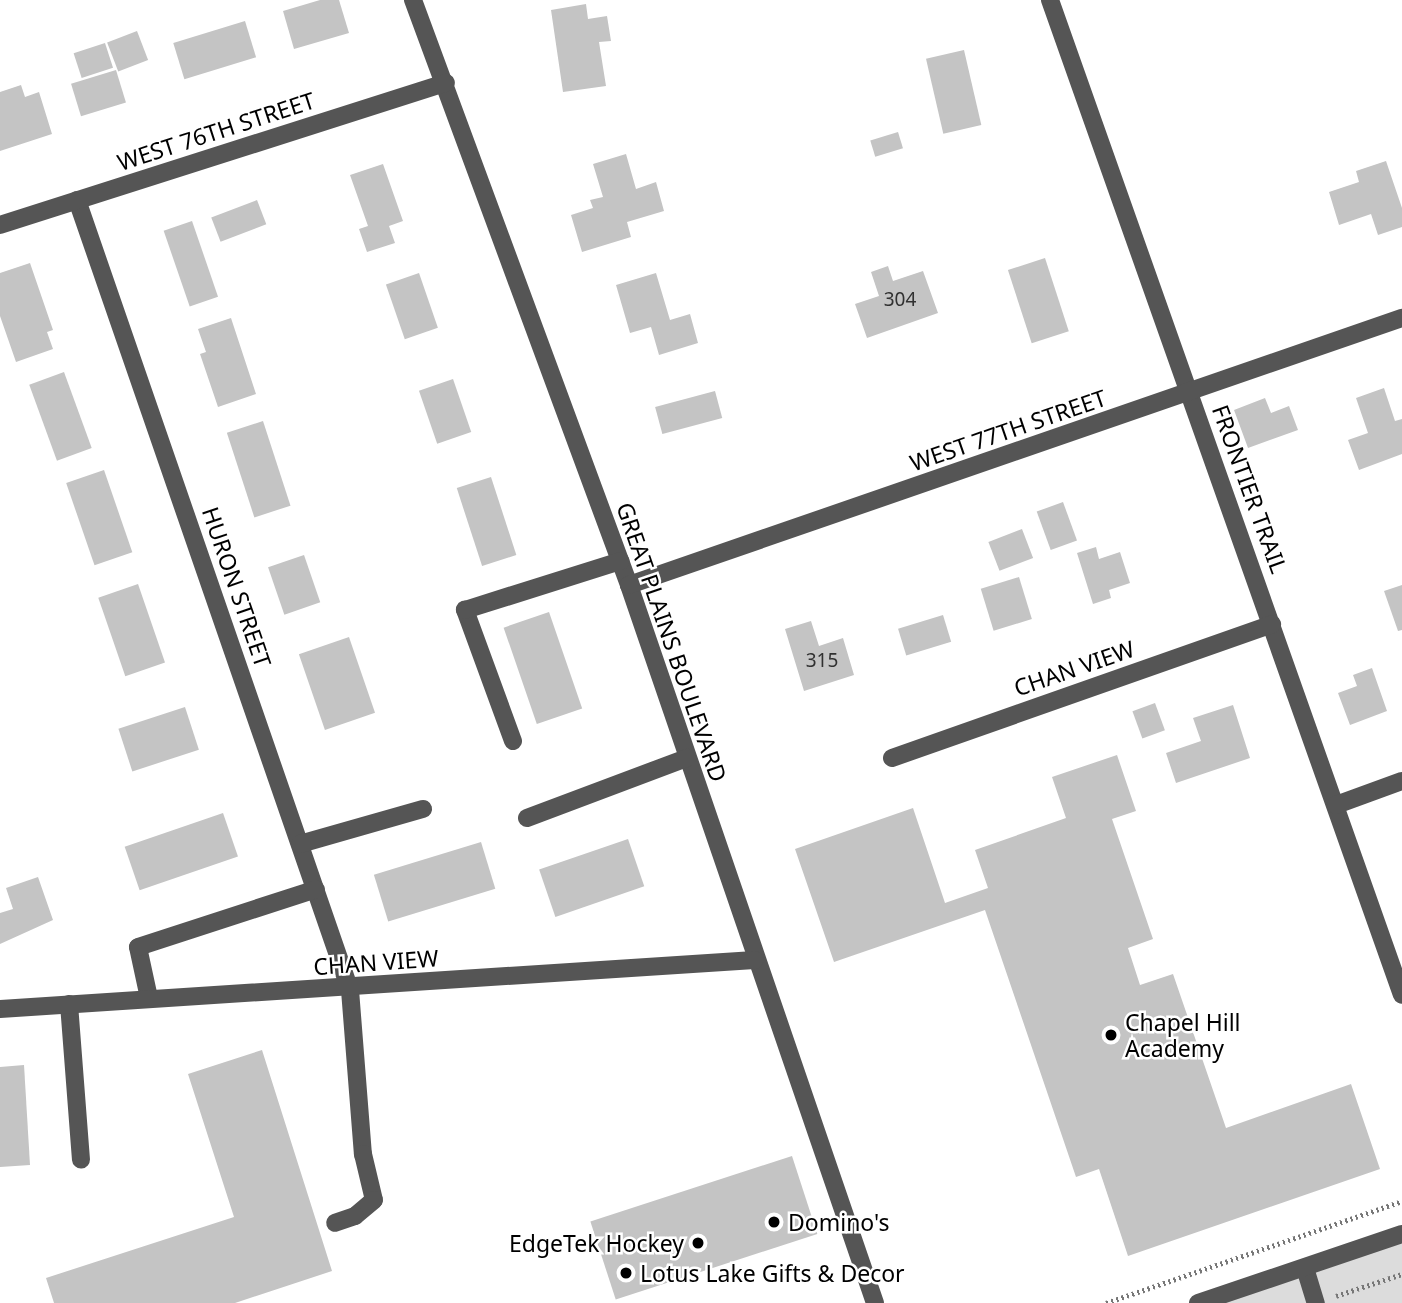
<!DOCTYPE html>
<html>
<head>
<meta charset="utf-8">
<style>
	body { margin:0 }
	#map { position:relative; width:1402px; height:1303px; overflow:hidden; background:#fff; font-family:"Noto Sans",sans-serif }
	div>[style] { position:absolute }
	.green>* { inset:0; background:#dcdcdc }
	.building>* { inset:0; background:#c4c4c4; transform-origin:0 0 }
	.path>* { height:4.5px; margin-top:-2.25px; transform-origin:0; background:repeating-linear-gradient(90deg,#777 0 2px,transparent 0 5.5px) }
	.minor>* { height:18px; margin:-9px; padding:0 9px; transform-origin:9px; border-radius:9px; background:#555 }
	.dots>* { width:19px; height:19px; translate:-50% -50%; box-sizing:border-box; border:4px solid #fff; border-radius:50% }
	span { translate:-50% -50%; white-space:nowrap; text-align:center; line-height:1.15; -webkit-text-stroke:5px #fff; paint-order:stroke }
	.number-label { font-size:19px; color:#313131 }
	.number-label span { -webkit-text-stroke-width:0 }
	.street-label { font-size:23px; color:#000 }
	.poi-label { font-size:23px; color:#000 }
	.left { translate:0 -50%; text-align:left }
	.right { translate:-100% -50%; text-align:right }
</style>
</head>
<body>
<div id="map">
	<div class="green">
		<div style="clip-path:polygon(1402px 1234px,1402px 1303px,1198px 1303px)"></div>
	</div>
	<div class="building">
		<div style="clip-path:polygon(320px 0,339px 0,349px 33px,294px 49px,283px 11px)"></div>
		<div style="clip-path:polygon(586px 4px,588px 19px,607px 16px,611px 41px,599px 42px,606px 86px,563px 92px,551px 10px)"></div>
		<div style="left:245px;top:21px;width:38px;height:75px;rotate:73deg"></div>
		<div style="left:137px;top:31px;width:31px;height:32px;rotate:69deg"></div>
		<div style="left:105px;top:43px;width:26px;height:33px;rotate:72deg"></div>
		<div style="left:964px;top:50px;width:77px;height:39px;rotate:77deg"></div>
		<div style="left:116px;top:70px;width:34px;height:47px;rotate:73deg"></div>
		<div style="clip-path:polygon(21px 85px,25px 97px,39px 92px,52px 134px,0 151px,0 92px)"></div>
		<div style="left:898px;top:132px;width:17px;height:29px;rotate:73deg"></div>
		<div style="clip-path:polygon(626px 154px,636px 189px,656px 182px,664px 211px,627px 222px,631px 237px,582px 252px,571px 215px,593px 208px,590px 200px,603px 197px,593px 164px)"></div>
		<div style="clip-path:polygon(1386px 161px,1402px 208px,1402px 227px,1378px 235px,1371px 214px,1339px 225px,1329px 192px,1359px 182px,1356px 171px)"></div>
		<div style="clip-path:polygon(383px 164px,403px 221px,389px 226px,395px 243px,367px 252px,359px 229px,368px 226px,350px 175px)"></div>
		<div style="left:257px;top:200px;width:26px;height:49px;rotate:69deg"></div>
		<div style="left:192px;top:221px;width:80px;height:30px;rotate:71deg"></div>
		<div style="left:1045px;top:258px;width:77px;height:39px;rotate:72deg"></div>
		<div style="clip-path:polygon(30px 263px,53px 330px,47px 332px,53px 349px,16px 362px,0 316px,0 273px)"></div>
		<div style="clip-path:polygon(888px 266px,893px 281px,923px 271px,938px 313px,867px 338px,855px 304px,879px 296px,871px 272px)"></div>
		<div style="left:419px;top:273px;width:58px;height:35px;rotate:71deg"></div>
		<div style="clip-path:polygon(656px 273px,670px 320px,690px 314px,698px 343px,659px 355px,651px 327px,630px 333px,616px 285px)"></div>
		<div style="clip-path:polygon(231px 318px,256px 394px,218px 407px,200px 354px,206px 352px,198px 329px)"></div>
		<div style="left:64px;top:372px;width:81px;height:37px;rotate:70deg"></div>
		<div style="left:453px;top:379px;width:56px;height:36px;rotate:71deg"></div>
		<div style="clip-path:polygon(1384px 388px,1395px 421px,1402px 419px,1402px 454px,1359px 470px,1348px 440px,1368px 433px,1356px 398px)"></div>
		<div style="left:715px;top:391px;width:28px;height:62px;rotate:75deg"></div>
		<div style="clip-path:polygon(1265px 398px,1271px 413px,1289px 406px,1298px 430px,1248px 448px,1234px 410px)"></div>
		<div style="left:263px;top:421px;width:89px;height:38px;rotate:72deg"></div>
		<div style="left:104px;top:470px;width:87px;height:40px;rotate:71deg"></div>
		<div style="left:491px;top:477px;width:82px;height:36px;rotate:72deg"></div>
		<div style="left:1063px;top:502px;width:41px;height:28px;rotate:70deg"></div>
		<div style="left:1022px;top:529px;width:31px;height:36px;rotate:69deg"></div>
		<div style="clip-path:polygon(1096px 547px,1099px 559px,1120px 552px,1130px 583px,1109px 590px,1111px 598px,1093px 604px,1077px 553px)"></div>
		<div style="left:304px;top:555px;width:50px;height:38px;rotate:71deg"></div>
		<div style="left:1019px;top:577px;width:44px;height:40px;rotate:73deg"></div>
		<div style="left:138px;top:584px;width:83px;height:42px;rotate:71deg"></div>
		<div style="clip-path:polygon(1402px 585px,1402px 630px,1398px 631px,1384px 591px)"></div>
		<div style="left:549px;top:612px;width:102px;height:48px;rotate:71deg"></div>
		<div style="left:943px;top:615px;width:28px;height:47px;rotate:73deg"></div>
		<div style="clip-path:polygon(811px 621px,819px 646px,843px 638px,854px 675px,804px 691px,785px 629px)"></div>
		<div style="left:349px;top:637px;width:80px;height:53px;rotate:71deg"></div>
		<div style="clip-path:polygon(1372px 668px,1387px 711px,1350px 725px,1338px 693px,1357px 686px,1353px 675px)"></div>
		<div style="left:1155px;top:703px;width:29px;height:24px;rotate:70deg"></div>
		<div style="clip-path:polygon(1233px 705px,1250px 758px,1176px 783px,1166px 753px,1201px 741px,1193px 718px)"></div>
		<div style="left:185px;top:707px;width:45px;height:70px;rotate:72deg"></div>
		<div style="clip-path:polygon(1117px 755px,1136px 811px,1112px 819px,1153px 939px,1128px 948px,1140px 985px,1173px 974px,1226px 1128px,1351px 1084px,1380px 1169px,1128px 1256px,1099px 1169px,1076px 1177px,985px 910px,834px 962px,795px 849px,913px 808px,945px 903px,988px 888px,975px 850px,1066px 818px,1052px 777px)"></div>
		<div style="left:223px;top:813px;width:46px;height:104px;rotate:71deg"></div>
		<div style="left:628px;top:839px;width:50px;height:94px;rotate:71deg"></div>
		<div style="left:481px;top:842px;width:49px;height:112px;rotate:73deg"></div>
		<div style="clip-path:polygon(38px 877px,53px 920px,0 944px,0 913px,13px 909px,6px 888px)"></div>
		<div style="clip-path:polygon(262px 1050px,332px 1271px,235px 1303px,54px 1303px,46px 1278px,234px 1217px,188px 1074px)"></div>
		<div style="clip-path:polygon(24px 1065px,30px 1165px,0 1167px,0 1067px)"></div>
		<div style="left:792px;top:1156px;width:82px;height:212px;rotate:72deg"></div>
	</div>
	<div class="path">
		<div style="left:1336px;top:1296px;width:70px;rotate:-18.4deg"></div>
		<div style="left:1106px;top:1303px;width:313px;rotate:-19deg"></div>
	</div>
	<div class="minor">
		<div style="left:413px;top:0;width:624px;rotate:69.73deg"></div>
		<div style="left:629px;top:585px;width:759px;rotate:71.09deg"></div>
		<div style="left:1050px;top:0;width:1055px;rotate:70.52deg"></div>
		<div style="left:77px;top:200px;width:836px;rotate:70.94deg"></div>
		<div style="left:350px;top:990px;width:165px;rotate:85.5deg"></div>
		<div style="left:363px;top:1154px;width:47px;rotate:76.6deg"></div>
		<div style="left:374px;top:1200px;width:25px;rotate:140deg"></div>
		<div style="left:355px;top:1216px;width:21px;rotate:161deg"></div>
		<div style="left:0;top:225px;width:468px;rotate:-17.7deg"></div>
		<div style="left:629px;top:585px;width:818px;rotate:-19.06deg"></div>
		<div style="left:513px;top:741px;width:140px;rotate:-110.1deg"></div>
		<div style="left:465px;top:610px;width:163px;rotate:-17.5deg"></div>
		<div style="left:892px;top:758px;width:403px;rotate:-19.4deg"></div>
		<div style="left:1336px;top:805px;width:70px;rotate:-20deg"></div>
		<div style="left:527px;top:818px;width:171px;rotate:-20.6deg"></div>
		<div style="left:300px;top:844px;width:128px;rotate:-15.9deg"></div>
		<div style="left:149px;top:998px;width:52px;rotate:-102.2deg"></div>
		<div style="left:138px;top:947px;width:187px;rotate:-18deg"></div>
		<div style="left:69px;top:1004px;width:156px;rotate:85.6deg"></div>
		<div style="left:0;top:1009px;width:756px;rotate:-3.72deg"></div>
		<div style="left:1305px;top:1268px;width:37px;rotate:73deg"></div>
		<div style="left:1198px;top:1303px;width:215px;rotate:-18.7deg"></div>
	</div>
	<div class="dots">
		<div style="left:1111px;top:1035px;background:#000"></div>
		<div style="left:774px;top:1222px;background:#000"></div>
		<div style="left:698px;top:1243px;background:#000"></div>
		<div style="left:626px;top:1273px;background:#000"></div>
	</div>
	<div class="number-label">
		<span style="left:900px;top:300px">304</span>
		<span style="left:822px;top:661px">315</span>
	</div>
	<div class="street-label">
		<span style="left:216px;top:131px;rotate:-18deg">WEST 76TH STREET</span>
		<span style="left:1008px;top:430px;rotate:-19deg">WEST 77TH STREET</span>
		<span style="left:1250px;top:489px;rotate:70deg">FRONTIER TRAIL</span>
		<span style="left:237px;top:587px;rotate:71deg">HURON STREET</span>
		<span style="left:672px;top:642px;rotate:71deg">GREAT PLAINS BOULEVARD</span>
		<span style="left:1074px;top:668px;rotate:-19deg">CHAN VIEW</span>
		<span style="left:376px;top:962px;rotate:-4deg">CHAN VIEW</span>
	</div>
	<div class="poi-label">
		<span class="left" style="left:1125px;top:1035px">Chapel Hill<br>Academy</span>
		<span class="left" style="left:788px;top:1222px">Domino's</span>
		<span class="right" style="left:684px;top:1243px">EdgeTek Hockey</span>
		<span class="left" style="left:640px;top:1273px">Lotus Lake Gifts &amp; Decor</span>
	</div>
</div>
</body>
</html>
